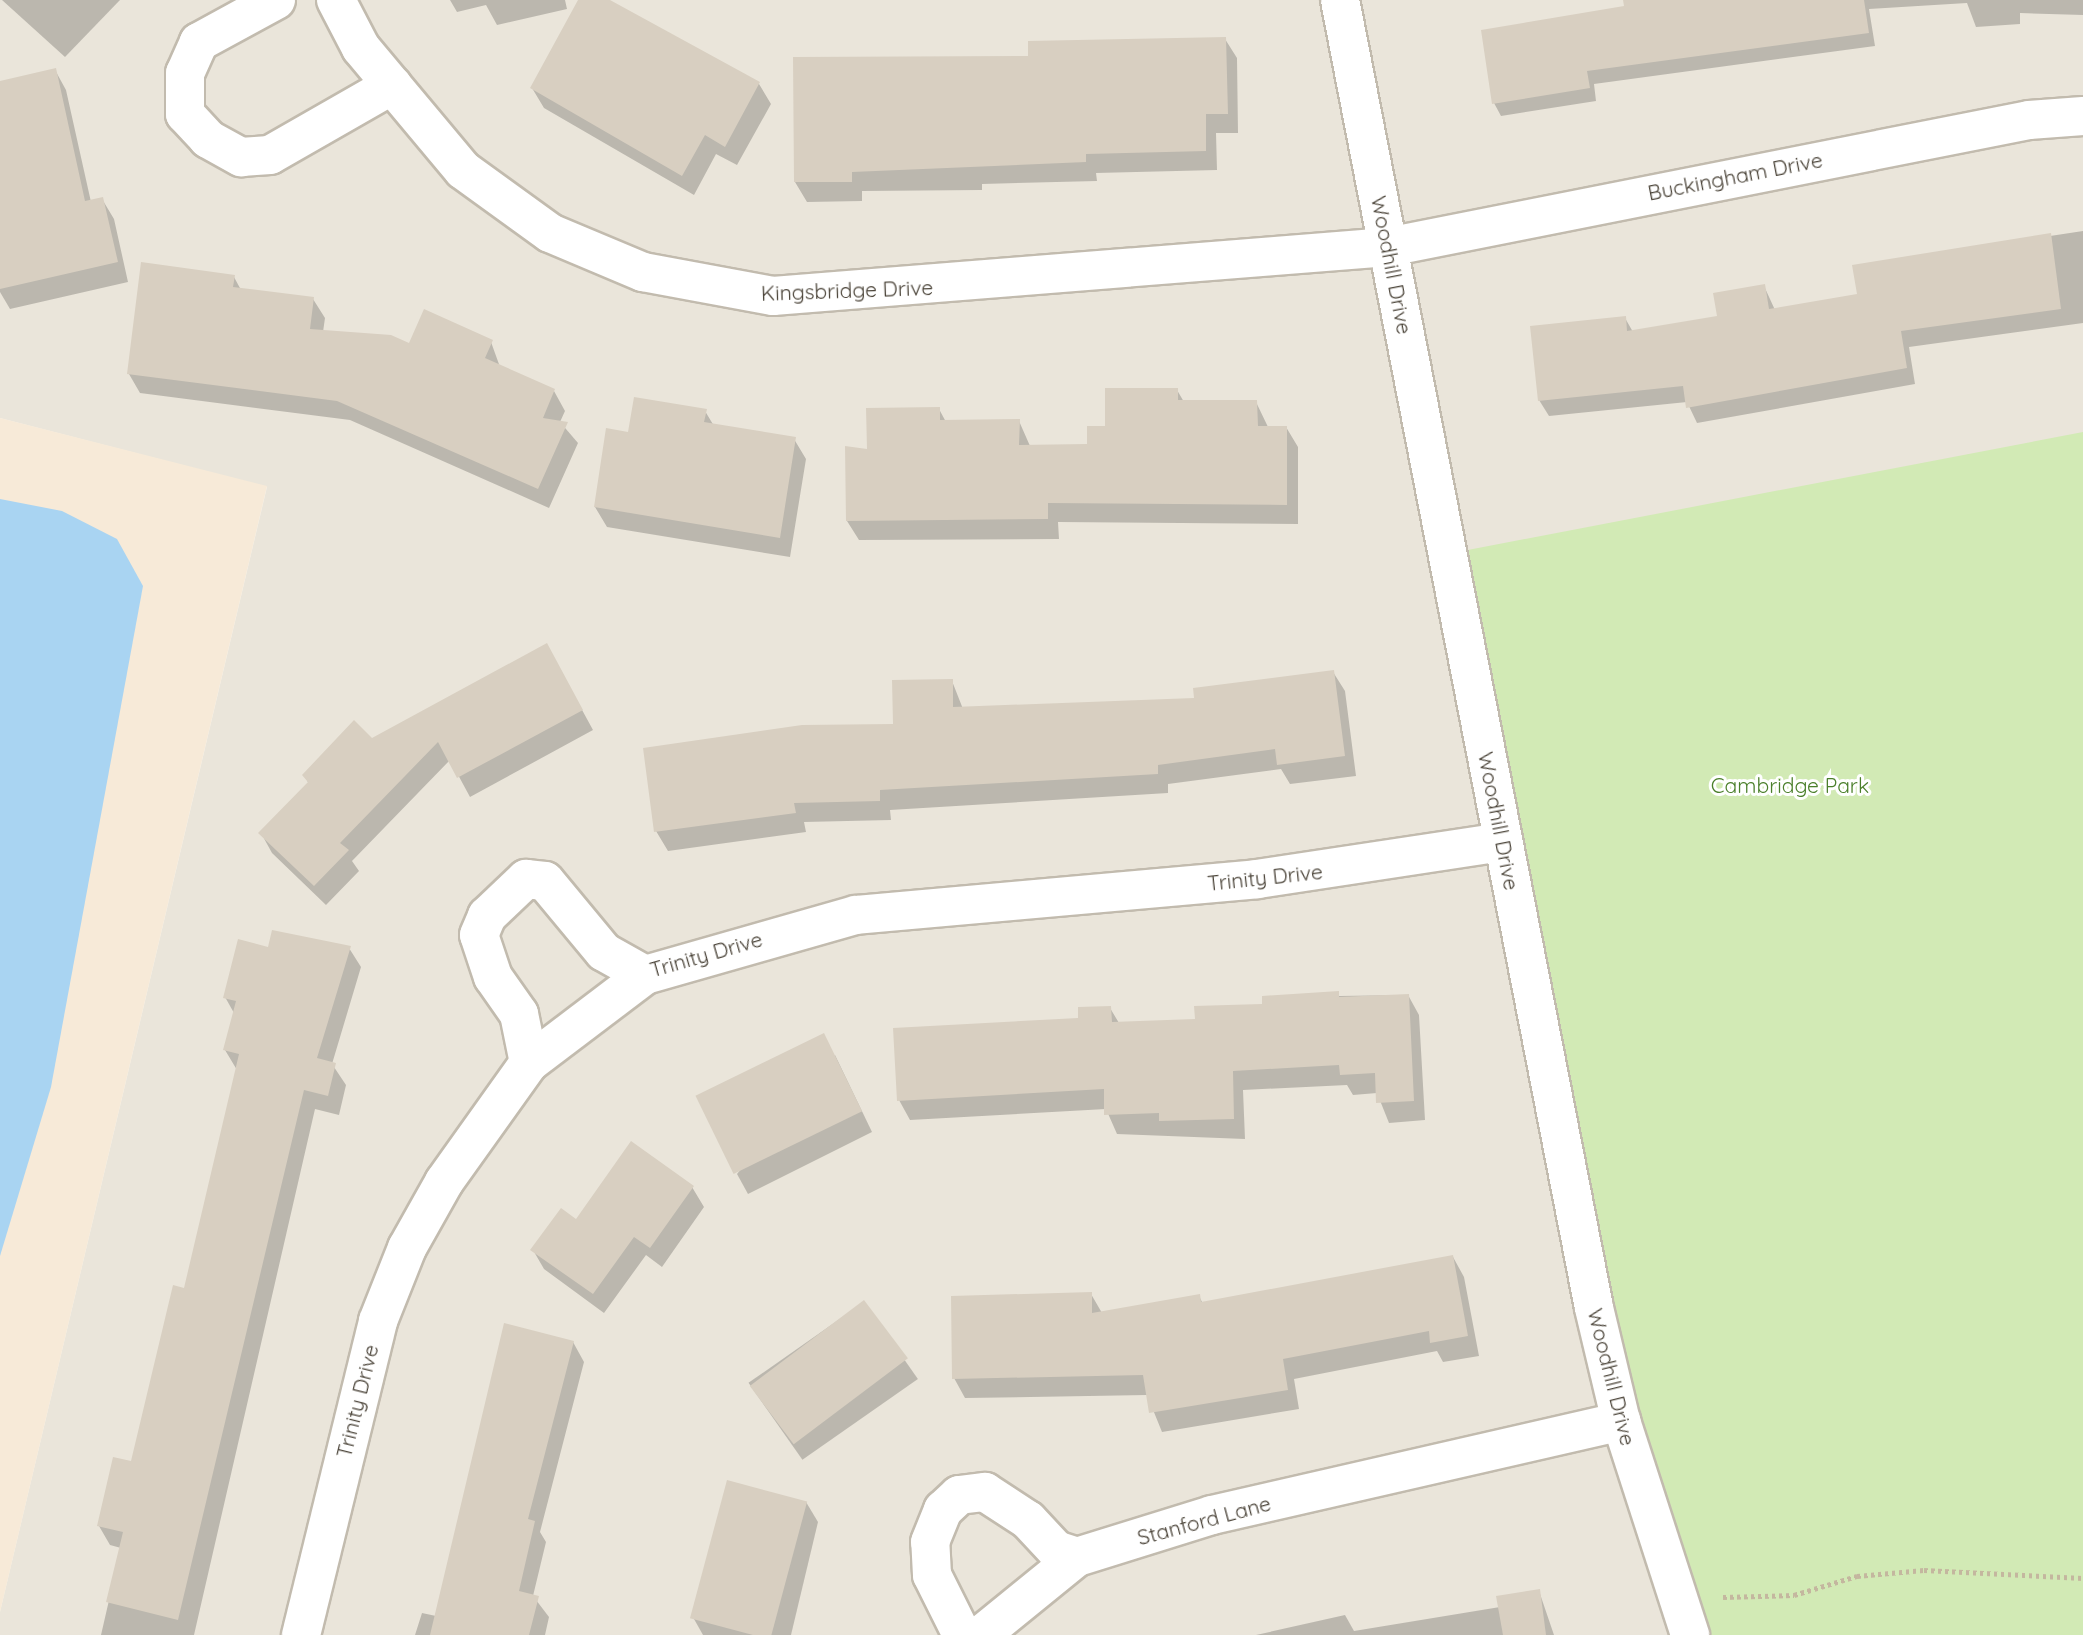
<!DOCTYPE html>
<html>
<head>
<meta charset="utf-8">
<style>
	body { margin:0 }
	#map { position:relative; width:2083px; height:1635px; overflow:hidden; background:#f6f3ec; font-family:Quicksand,sans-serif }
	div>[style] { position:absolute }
	.residential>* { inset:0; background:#eae5da }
	.commercial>* { inset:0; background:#f7ead8 }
	.green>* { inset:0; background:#d2eab5 }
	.water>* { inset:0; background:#a9d4f2 }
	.shadow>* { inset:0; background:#0003; transform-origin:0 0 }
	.building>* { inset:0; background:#d8cfc1; transform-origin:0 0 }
	.path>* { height:4.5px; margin-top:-2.25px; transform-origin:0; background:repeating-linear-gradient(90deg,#c4b79f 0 3.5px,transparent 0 7px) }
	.roads { filter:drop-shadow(2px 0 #c2bbae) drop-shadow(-2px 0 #c2bbae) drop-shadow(0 2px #c2bbae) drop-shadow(0 -2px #c2bbae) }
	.minor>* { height:38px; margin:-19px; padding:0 19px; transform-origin:19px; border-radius:19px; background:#fff }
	span { translate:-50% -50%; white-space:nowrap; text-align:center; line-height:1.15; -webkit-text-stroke:6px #fff; paint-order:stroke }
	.street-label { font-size:21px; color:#4b4439 }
	.park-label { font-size:21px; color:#4a7f2a }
</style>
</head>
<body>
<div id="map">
	<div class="residential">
		<div style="clip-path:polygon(0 0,2083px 0,2083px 1635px,0 1635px,0 1612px,267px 487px,0 418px)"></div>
	</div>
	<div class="commercial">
		<div style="clip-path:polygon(0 418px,267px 486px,0 1612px)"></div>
	</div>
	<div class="green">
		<div style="clip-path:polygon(2083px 432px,2083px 1635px,1691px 1635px,1676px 1598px,1447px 554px)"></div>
	</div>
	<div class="water">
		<div style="clip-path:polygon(0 499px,62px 511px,117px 539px,143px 586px,51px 1087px,0 1256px)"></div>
	</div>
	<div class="shadow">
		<div style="clip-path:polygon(2px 0,120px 0,65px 57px)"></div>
		<div style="clip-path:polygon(450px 0,565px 0,567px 9px,497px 25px,486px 5px,457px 12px)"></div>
		<div style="clip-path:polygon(580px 0,607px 0,759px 84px,771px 104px,737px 165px,716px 154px,694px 195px,544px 108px,532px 88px)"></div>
		<div style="clip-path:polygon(1625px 0,2083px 0,2083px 15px,2020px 13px,2020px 24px,1976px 27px,1967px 3px,1869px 9px,1875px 46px,1594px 84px,1596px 101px,1501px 116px,1494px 103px,1626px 8px)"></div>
		<div style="clip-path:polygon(1225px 39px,1237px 58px,1238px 133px,1216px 133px,1217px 170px,1096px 173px,1097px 181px,982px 184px,982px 190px,862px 191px,862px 201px,807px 202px,795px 182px,1030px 58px)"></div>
		<div style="clip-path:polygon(55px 70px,66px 90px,91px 202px,102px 199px,114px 219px,128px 282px,10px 309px,0 292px,0 82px)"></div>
		<div style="clip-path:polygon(2083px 231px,2083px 323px,1909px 347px,1915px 384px,1697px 423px,1687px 402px,1549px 416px,1539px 400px,1625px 318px,1633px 332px,1719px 318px,1764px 286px,1775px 310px,1859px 296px,1854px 266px)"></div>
		<div style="clip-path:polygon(234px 277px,241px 290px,313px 299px,325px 318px,323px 332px,410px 346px,491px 342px,500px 367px,554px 391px,565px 411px,560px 422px,578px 443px,549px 508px,350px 420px,140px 393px,129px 374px)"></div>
		<div style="clip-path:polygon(1177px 390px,1184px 402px,1256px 402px,1268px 427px,1286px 427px,1298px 447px,1298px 524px,1058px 522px,1059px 539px,859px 540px,847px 521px,869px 451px,939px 409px,946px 422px,1019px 421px,1030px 446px,1088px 445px,1107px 428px)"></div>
		<div style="clip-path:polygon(705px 411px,714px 426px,794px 439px,806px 459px,790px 557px,607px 527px,595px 507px,630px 434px)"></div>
		<div style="clip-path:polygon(557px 664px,593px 730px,470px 797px,450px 760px,352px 861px,359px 871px,326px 905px,272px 853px,261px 833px,309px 784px,304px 775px)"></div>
		<div style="clip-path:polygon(1333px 672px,1345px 691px,1356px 776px,1290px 784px,1281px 769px,1168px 784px,1168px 793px,890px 810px,891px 820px,804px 822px,806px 832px,668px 851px,656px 831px,895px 726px,952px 681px,963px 709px,1196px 700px)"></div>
		<div style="clip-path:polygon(274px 932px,349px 948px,361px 967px,332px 1064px,346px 1085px,339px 1115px,315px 1109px,194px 1635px,101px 1635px,121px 1548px,110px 1545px,99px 1526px,132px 1463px,186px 1290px,237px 1070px,225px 1050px,234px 1013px,225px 997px,269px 949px)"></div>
		<div style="clip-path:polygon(1408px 995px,1419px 1015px,1425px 1120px,1389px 1123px,1377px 1093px,1353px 1095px,1347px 1085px,1243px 1090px,1245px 1139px,1117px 1134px,1106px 1109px,910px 1120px,899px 1100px,1110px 1008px,1119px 1023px,1197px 1021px,1264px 1006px,1264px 997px)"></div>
		<div style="clip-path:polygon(835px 1055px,872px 1132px,748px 1194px,737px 1174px)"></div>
		<div style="clip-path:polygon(692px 1187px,704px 1207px,662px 1267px,646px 1255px,604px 1313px,544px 1269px,533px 1250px,577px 1221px)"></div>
		<div style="clip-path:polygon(1453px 1257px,1464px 1277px,1479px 1356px,1443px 1362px,1437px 1351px,1294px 1379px,1299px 1409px,1162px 1432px,1147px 1395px,965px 1398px,954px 1378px,1091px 1294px,1102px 1313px,1199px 1296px,1203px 1304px)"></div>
		<div style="left:864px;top:1302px;width:94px;height:141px;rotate:55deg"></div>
		<div style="clip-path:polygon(573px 1342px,584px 1362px,540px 1532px,546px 1542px,533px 1596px,549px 1617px,545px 1635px,415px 1635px,422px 1613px,436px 1616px)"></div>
		<div style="clip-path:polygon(806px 1502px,818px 1522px,791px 1635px,703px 1635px,694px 1619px)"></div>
		<div style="clip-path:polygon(1539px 1591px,1554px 1635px,1256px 1635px,1345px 1615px,1354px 1631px,1500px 1607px)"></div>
	</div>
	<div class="building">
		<div style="clip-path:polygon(578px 0,610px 0,760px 82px,725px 147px,705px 135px,682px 176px,530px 88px)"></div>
		<div style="clip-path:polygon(1623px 0,1864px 0,1869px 33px,1587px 71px,1590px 88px,1492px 104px,1481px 30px,1624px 6px)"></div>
		<div style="clip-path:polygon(1226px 37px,1228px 114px,1206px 114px,1206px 151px,1086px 154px,1086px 162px,852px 172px,852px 182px,794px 182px,793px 57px,1028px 56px,1028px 41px)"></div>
		<div style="clip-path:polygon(56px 68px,85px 201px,103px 197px,118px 262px,0 289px,0 81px)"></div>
		<div style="clip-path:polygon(2051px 233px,2061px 309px,1901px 331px,1907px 368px,1686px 408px,1683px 386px,1538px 401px,1530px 326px,1626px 316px,1627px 331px,1717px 316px,1713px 293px,1765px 284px,1769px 309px,1857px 294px,1852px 265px)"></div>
		<div style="clip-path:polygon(141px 262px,235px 275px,233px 287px,314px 297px,310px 329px,391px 335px,409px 343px,424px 309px,493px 340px,485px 358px,555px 389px,543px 418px,568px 422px,538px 489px,337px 401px,127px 374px)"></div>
		<div style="clip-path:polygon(1105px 388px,1178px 388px,1178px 400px,1257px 400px,1258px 426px,1287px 426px,1287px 505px,1048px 503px,1048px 519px,846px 521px,845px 446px,867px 449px,866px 408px,940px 407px,940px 420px,1020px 419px,1019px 445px,1087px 444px,1087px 426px,1105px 426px)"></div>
		<div style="clip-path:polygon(634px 397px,707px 409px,704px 422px,796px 437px,780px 538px,594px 507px,606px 428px,628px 432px)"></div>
		<div style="clip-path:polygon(547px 643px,583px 710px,457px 778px,438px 742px,340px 843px,349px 850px,314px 886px,258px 833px,308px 782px,302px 775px,354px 720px,372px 738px)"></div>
		<div style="clip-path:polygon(1334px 670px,1345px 756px,1277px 765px,1275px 749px,1158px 765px,1158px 774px,880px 790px,880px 801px,794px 803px,796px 813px,654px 832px,643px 748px,802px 725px,893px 724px,892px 680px,953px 679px,953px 707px,1194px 698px,1193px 688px)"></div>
		<div style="clip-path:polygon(272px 930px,351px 946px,317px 1058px,336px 1063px,328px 1096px,304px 1090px,178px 1620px,106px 1602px,123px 1532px,97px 1526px,113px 1457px,131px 1461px,173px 1285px,184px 1288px,239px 1054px,223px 1050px,236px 1001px,223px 998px,238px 939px,268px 947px)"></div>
		<div style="clip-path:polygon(1339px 991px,1339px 997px,1409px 994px,1414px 1101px,1376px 1103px,1375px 1073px,1340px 1075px,1339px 1065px,1233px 1071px,1234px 1119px,1159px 1121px,1159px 1113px,1104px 1115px,1104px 1089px,897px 1101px,893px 1028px,1078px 1018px,1078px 1007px,1111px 1006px,1112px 1022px,1195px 1019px,1194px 1006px,1262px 1004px,1262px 996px)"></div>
		<div style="left:824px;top:1033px;width:87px;height:143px;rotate:64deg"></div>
		<div style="clip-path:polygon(631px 1141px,694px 1186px,650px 1248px,634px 1237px,593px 1294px,530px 1250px,561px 1208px,576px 1219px)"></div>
		<div style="clip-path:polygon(1453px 1255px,1468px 1336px,1430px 1343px,1429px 1331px,1283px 1359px,1288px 1390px,1149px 1413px,1143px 1375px,952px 1379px,951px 1296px,1092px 1292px,1092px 1313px,1200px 1294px,1201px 1302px)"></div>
		<div style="left:864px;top:1300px;width:73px;height:143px;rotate:53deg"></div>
		<div style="clip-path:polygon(504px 1323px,574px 1341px,528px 1519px,535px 1521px,519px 1591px,539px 1596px,529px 1635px,430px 1635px)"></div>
		<div style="left:727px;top:1480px;width:83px;height:143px;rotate:15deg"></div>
		<div style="clip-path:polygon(1540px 1589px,1546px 1635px,1503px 1635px,1496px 1596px)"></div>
	</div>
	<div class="path">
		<div style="left:1723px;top:1597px;width:71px;rotate:-1.6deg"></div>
		<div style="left:1794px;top:1595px;width:66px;rotate:-16.8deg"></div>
		<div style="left:1857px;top:1576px;width:67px;rotate:-5.1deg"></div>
		<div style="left:1924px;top:1570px;width:159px;rotate:2.9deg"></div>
	</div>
	<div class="roads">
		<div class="minor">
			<div style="left:276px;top:0;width:88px;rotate:151.4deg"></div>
			<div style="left:199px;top:42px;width:34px;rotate:114deg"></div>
			<div style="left:185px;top:73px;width:41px;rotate:90deg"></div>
			<div style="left:185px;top:114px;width:34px;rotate:47deg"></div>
			<div style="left:208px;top:139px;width:38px;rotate:29deg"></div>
			<div style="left:241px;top:157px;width:29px;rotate:-4deg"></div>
			<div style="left:270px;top:155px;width:141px;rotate:-29.8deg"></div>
			<div style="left:336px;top:0;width:54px;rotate:62.5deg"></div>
			<div style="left:361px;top:48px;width:159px;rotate:50.1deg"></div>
			<div style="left:463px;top:170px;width:107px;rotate:35.9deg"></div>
			<div style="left:550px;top:233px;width:101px;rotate:22.8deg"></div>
			<div style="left:643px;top:272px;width:132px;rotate:10.5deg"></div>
			<div style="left:773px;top:296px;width:617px;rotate:-4.56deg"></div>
			<div style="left:1388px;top:247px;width:653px;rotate:-11.21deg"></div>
			<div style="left:2029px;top:120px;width:54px;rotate:-4.2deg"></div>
			<div style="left:1340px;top:0;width:1332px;rotate:79.01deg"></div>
			<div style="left:1594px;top:1308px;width:116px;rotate:76.6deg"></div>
			<div style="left:1621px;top:1421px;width:225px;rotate:72.1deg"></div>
			<div style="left:529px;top:1063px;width:146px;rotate:-37.2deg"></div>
			<div style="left:301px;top:1635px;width:323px;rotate:-76.2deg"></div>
			<div style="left:378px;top:1321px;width:79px;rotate:-68.3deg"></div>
			<div style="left:407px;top:1248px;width:76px;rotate:-60.7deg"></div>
			<div style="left:444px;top:1182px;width:146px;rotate:-54.5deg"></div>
			<div style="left:529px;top:1063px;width:50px;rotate:-101.5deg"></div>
			<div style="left:519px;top:1014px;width:45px;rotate:-125.1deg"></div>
			<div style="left:493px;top:977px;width:44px;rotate:-108.4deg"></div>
			<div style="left:479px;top:935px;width:21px;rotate:-67deg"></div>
			<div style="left:487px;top:916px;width:54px;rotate:-43.5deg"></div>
			<div style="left:526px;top:879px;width:19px;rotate:6deg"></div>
			<div style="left:545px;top:881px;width:92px;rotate:50.3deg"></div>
			<div style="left:604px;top:952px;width:47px;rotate:29.3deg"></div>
			<div style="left:645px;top:975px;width:219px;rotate:-15.9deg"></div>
			<div style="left:856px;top:915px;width:403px;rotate:-5.1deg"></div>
			<div style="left:1257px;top:879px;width:249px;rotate:-8.6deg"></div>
			<div style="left:962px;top:1635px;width:67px;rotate:-116.6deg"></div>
			<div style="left:932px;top:1575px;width:33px;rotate:-93deg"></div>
			<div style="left:930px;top:1542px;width:35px;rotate:-68deg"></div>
			<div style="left:943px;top:1510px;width:22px;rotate:-43deg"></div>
			<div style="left:959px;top:1495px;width:26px;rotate:-7deg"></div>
			<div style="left:985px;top:1492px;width:51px;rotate:33.1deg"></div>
			<div style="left:1028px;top:1520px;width:41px;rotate:47deg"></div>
			<div style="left:1056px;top:1550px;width:22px;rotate:18deg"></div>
			<div style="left:1077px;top:1557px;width:141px;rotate:-17.3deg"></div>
			<div style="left:1212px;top:1515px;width:420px;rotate:-12.9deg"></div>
			<div style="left:981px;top:1635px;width:124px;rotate:-39.1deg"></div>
		</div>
	</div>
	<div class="street-label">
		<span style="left:1735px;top:176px;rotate:-11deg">Buckingham Drive</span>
		<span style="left:1392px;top:265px;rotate:79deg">Woodhill Drive</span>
		<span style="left:847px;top:290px;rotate:-2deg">Kingsbridge Drive</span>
		<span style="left:1499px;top:821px;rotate:79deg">Woodhill Drive</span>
		<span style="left:1265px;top:877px;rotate:-6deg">Trinity Drive</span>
		<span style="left:706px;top:954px;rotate:-16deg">Trinity Drive</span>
		<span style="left:1612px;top:1377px;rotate:76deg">Woodhill Drive</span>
		<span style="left:357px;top:1401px;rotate:-76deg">Trinity Drive</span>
		<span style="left:1204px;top:1520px;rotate:-15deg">Stanford Lane</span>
	</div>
	<div class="park-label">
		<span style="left:1790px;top:785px">Cambridge Park</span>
	</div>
</div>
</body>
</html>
